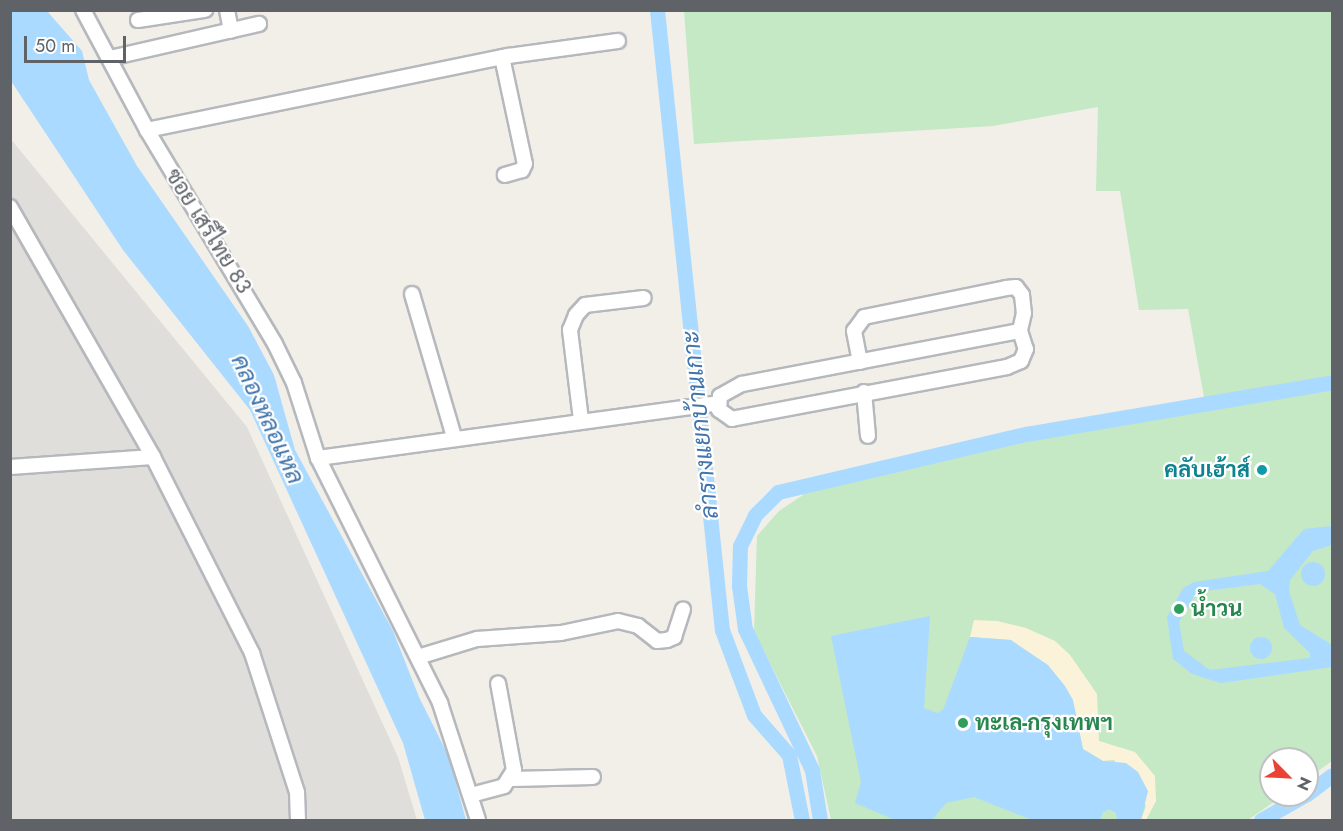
<!DOCTYPE html>
<html>
<head>
<meta charset="utf-8">
<style>
	body { margin:0 }
	#map { position:relative; width:1343px; height:831px; overflow:hidden; background:#f1efe8; font-family:Jost,Sarabun,sans-serif }
	div>[style] { position:absolute }
	.industrial>* { inset:0; background:#e0deda }
	.green>* { inset:0; background:#c5e8c5 }
	.sand>* { inset:0; background:#fbf3d9 }
	.water>* { inset:0; background:#aadaff }
	.round { border-radius:50% }
	.canal>* { height:15px; margin:-7.5px; padding:0 7.5px; transform-origin:7.5px; border-radius:7.5px; background:#aadaff }
	.roads { filter:drop-shadow(2px 0 #b5b8bc) drop-shadow(-2px 0 #b5b8bc) drop-shadow(0 2px #b5b8bc) drop-shadow(0 -2px #b5b8bc) }
	.street>* { height:14px; margin:-7px; padding:0 7px; transform-origin:7px; border-radius:7px; background:#fff }
	.dots>* { width:16px; height:16px; translate:-50% -50%; box-sizing:border-box; border:3px solid #fff; border-radius:50% }
	span { translate:-50% -50%; white-space:nowrap; text-align:center; line-height:1.15; -webkit-text-stroke:4.5px #fff; paint-order:stroke }
	.street-label { font-size:22px; color:#5f6368 }
	.culture-label { font-size:22px; color:#0d838f; font-weight:700 }
	.right { translate:-100% -50%; text-align:right }
	.leisure-label { font-size:22px; color:#27864d; font-weight:700 }
	.left { translate:0 -50%; text-align:left }
	.water-label { font-size:24px; color:#4174aa; font-style:italic }
	.frame { position:absolute; inset:0; border:12px solid #5f6368; pointer-events:none }
	.north { position:absolute; left:1259px; top:747px; width:60px; height:60px; box-sizing:border-box; background:#fff; border:2px solid #bfc1c3; border-radius:50%; rotate:114deg; font-size:16px; font-weight:700; line-height:24px; text-align:center; color:#5f6368 }
	.north::after { content:''; display:block; margin:auto; width:21px; height:27px; background:#ea4335; clip-path:polygon(50% 0,100% 100%,50% 72%,0 100%) }
	.scale { position:absolute; left:24px; top:36px; width:102px; height:27px; box-sizing:border-box; border:3px solid #5f6368; border-top:0; padding-left:8px; font-size:18px; line-height:21px; white-space:nowrap; color:#5f6368; -webkit-text-stroke:4px #fff; paint-order:stroke }
</style>
</head>
<body>
<div id="map">
	<div class="industrial">
		<div style="clip-path:polygon(10px 138px,247px 427px,398px 757px,417px 820px,11px 820px)"></div>
	</div>
	<div class="green">
		<div style="clip-path:polygon(684px 11px,1332px 11px,1332px 761px,1307px 779px,1307px 759px,1271px 759px,1271px 795px,1284px 795px,1248px 820px,831px 820px,817px 756px,754px 632px,757px 536px,779px 511px,809px 491px,1204px 397px,1188px 309px,1139px 310px,1120px 191px,1096px 191px,1098px 107px,993px 126px,694px 144px)"></div>
	</div>
	<div class="sand">
		<div style="clip-path:polygon(974px 620px,997px 621px,1026px 628px,1055px 641px,1070px 655px,1097px 694px,1099px 741px,1135px 752px,1155px 776px,1156px 801px,1146px 820px,1141px 820px,1146px 806px,1114px 760px,1103px 761px,1083px 749px,1079px 732px,1011px 640px,970px 637px)"></div>
	</div>
	<div class="water">
		<div style="clip-path:polygon(10px 11px,47px 11px,82px 51px,89px 80px,137px 166px,248px 326px,274px 375px,295px 450px,393px 631px,419px 697px,449px 757px,466px 820px,425px 820px,403px 743px,250px 410px,123px 250px,11px 81px)"></div>
		<div style="clip-path:polygon(evenodd,1332px 526px,1332px 545px,1313px 551px,1290px 580px,1289px 591px,1300px 625px,1332px 645px,1332px 667px,1221px 683px,1192px 674px,1173px 659px,1167px 617px,1183px 588px,1194px 582px,1268px 571px,1304px 529px,1332px 526px,1260px 584px,1275px 594px,1284px 628px,1310px 653px,1310px 658px,1210px 670px,1184px 651px,1179px 622px,1197px 592px,1260px 584px)"></div>
		<div class="round" style="left:1301px;top:562px;width:24px;height:24px"></div>
		<div style="clip-path:polygon(930px 616px,924px 708px,937px 713px,943px 710px,970px 637px,1011px 640px,1048px 665px,1065px 686px,1073px 700px,1083px 749px,1103px 761px,1126px 763px,1138px 772px,1148px 791px,1141px 820px,1117px 820px,1116px 813px,1109px 809px,1102px 813px,1101px 820px,1032px 820px,974px 797px,946px 803px,932px 820px,895px 820px,855px 803px,861px 782px,831px 636px)"></div>
		<div class="round" style="left:1250px;top:637px;width:22px;height:22px"></div>
	</div>
	<div class="canal">
		<div style="left:657px;top:10px;width:623px;rotate:84.02deg"></div>
		<div style="left:722px;top:630px;width:91px;rotate:69.4deg"></div>
		<div style="left:754px;top:715px;width:53px;rotate:48.8deg"></div>
		<div style="left:789px;top:755px;width:66px;rotate:78.7deg"></div>
		<div style="left:1307px;top:794px;width:31px;rotate:-37deg"></div>
		<div style="left:820px;top:820px;width:51px;rotate:-99.1deg"></div>
		<div style="left:812px;top:770px;width:156px;rotate:-115.4deg"></div>
		<div style="left:745px;top:629px;width:43px;rotate:-97.9deg"></div>
		<div style="left:739px;top:586px;width:40px;rotate:-88.6deg"></div>
		<div style="left:740px;top:546px;width:34px;rotate:-64deg"></div>
		<div style="left:755px;top:515px;width:33px;rotate:-45deg"></div>
		<div style="left:778px;top:492px;width:255px;rotate:-13.2deg"></div>
		<div style="left:1026px;top:434px;width:310px;rotate:-9.6deg"></div>
		<div style="left:1261px;top:820px;width:51px;rotate:-29.6deg"></div>
	</div>
	<div class="roads">
		<div class="street">
			<div style="left:83px;top:10px;width:136px;rotate:61.9deg"></div>
			<div style="left:147px;top:130px;width:249px;rotate:59.1deg"></div>
			<div style="left:275px;top:344px;width:43px;rotate:64deg"></div>
			<div style="left:294px;top:383px;width:79px;rotate:72.3deg"></div>
			<div style="left:318px;top:458px;width:274px;rotate:63.5deg"></div>
			<div style="left:440px;top:703px;width:123px;rotate:72deg"></div>
			<div style="left:227px;top:10px;width:21px;rotate:79deg"></div>
			<div style="left:138px;top:20px;width:68px;rotate:-8.5deg"></div>
			<div style="left:502px;top:57px;width:109px;rotate:77.9deg"></div>
			<div style="left:525px;top:164px;width:7px;rotate:117deg"></div>
			<div style="left:522px;top:170px;width:18px;rotate:164deg"></div>
			<div style="left:110px;top:58px;width:153px;rotate:-12.9deg"></div>
			<div style="left:147px;top:130px;width:369px;rotate:-11.6deg"></div>
			<div style="left:508px;top:56px;width:111px;rotate:-7.8deg"></div>
			<div style="left:10px;top:207px;width:288px;rotate:60.2deg"></div>
			<div style="left:153px;top:457px;width:220px;rotate:63.2deg"></div>
			<div style="left:252px;top:653px;width:146px;rotate:72.1deg"></div>
			<div style="left:297px;top:792px;width:28px;rotate:88deg"></div>
			<div style="left:412px;top:294px;width:149px;rotate:73.6deg"></div>
			<div style="left:860px;top:362px;width:32px;rotate:-101deg"></div>
			<div style="left:854px;top:331px;width:17px;rotate:-54deg"></div>
			<div style="left:864px;top:317px;width:145px;rotate:-11.5deg"></div>
			<div style="left:1006px;top:288px;width:10px;rotate:-6deg"></div>
			<div style="left:1016px;top:287px;width:10px;rotate:53deg"></div>
			<div style="left:1022px;top:295px;width:18px;rotate:84deg"></div>
			<div style="left:1024px;top:313px;width:18px;rotate:103deg"></div>
			<div style="left:1020px;top:331px;width:19px;rotate:72deg"></div>
			<div style="left:1026px;top:349px;width:13px;rotate:113deg"></div>
			<div style="left:1021px;top:361px;width:15px;rotate:157deg"></div>
			<div style="left:1007px;top:367px;width:280px;rotate:169.3deg"></div>
			<div style="left:732px;top:419px;width:16px;rotate:-145deg"></div>
			<div style="left:719px;top:410px;width:14px;rotate:-86deg"></div>
			<div style="left:720px;top:396px;width:25px;rotate:-29deg"></div>
			<div style="left:742px;top:384px;width:283px;rotate:-10.8deg"></div>
			<div style="left:864px;top:392px;width:44px;rotate:84.8deg"></div>
			<div style="left:581px;top:420px;width:91px;rotate:-97deg"></div>
			<div style="left:570px;top:330px;width:16px;rotate:-68deg"></div>
			<div style="left:576px;top:315px;width:13px;rotate:-48deg"></div>
			<div style="left:585px;top:305px;width:59px;rotate:-6.8deg"></div>
			<div style="left:318px;top:458px;width:404px;rotate:-7.8deg"></div>
			<div style="left:10px;top:467px;width:143px;rotate:-4deg"></div>
			<div style="left:418px;top:657px;width:62px;rotate:-17deg"></div>
			<div style="left:477px;top:639px;width:84px;rotate:-4.1deg"></div>
			<div style="left:561px;top:633px;width:58px;rotate:-11.9deg"></div>
			<div style="left:618px;top:621px;width:21px;rotate:14deg"></div>
			<div style="left:638px;top:626px;width:24px;rotate:38deg"></div>
			<div style="left:657px;top:641px;width:10px;rotate:-6deg"></div>
			<div style="left:667px;top:640px;width:8px;rotate:-23deg"></div>
			<div style="left:674px;top:637px;width:29px;rotate:-72deg"></div>
			<div style="left:512px;top:779px;width:81px;rotate:-1.4deg"></div>
			<div style="left:471px;top:795px;width:34px;rotate:-15deg"></div>
			<div style="left:504px;top:786px;width:19px;rotate:-58deg"></div>
			<div style="left:514px;top:770px;width:88px;rotate:-100.4deg"></div>
		</div>
	</div>
	<div class="dots">
		<div style="left:1262px;top:470px;background:#0f9aa8"></div>
		<div style="left:1179px;top:609px;background:#2e9e5b"></div>
		<div style="left:963px;top:723px;background:#2e9e5b"></div>
	</div>
	<div class="street-label">
		<span style="left:209px;top:231px;rotate:58deg">ซอย เสรีไทย 83</span>
	</div>
	<div class="culture-label">
		<span class="right" style="left:1250px;top:470px">คลับเฮ้าส์</span>
	</div>
	<div class="leisure-label">
		<span class="left" style="left:1191px;top:609px">น้ำวน</span>
		<span class="left" style="left:975px;top:723px">ทะเล-กรุงเทพฯ</span>
	</div>
	<div class="water-label">
		<span style="left:268px;top:419px;rotate:65deg">คลองหลอแหล</span>
		<span style="left:700px;top:425px;rotate:-96deg">ลำรางแยกบ้านเกาะ</span>
	</div>
	<div class="frame"></div>
	<div class="north">N</div>
	<div class="scale">50 m</div>
</div>
</body>
</html>
